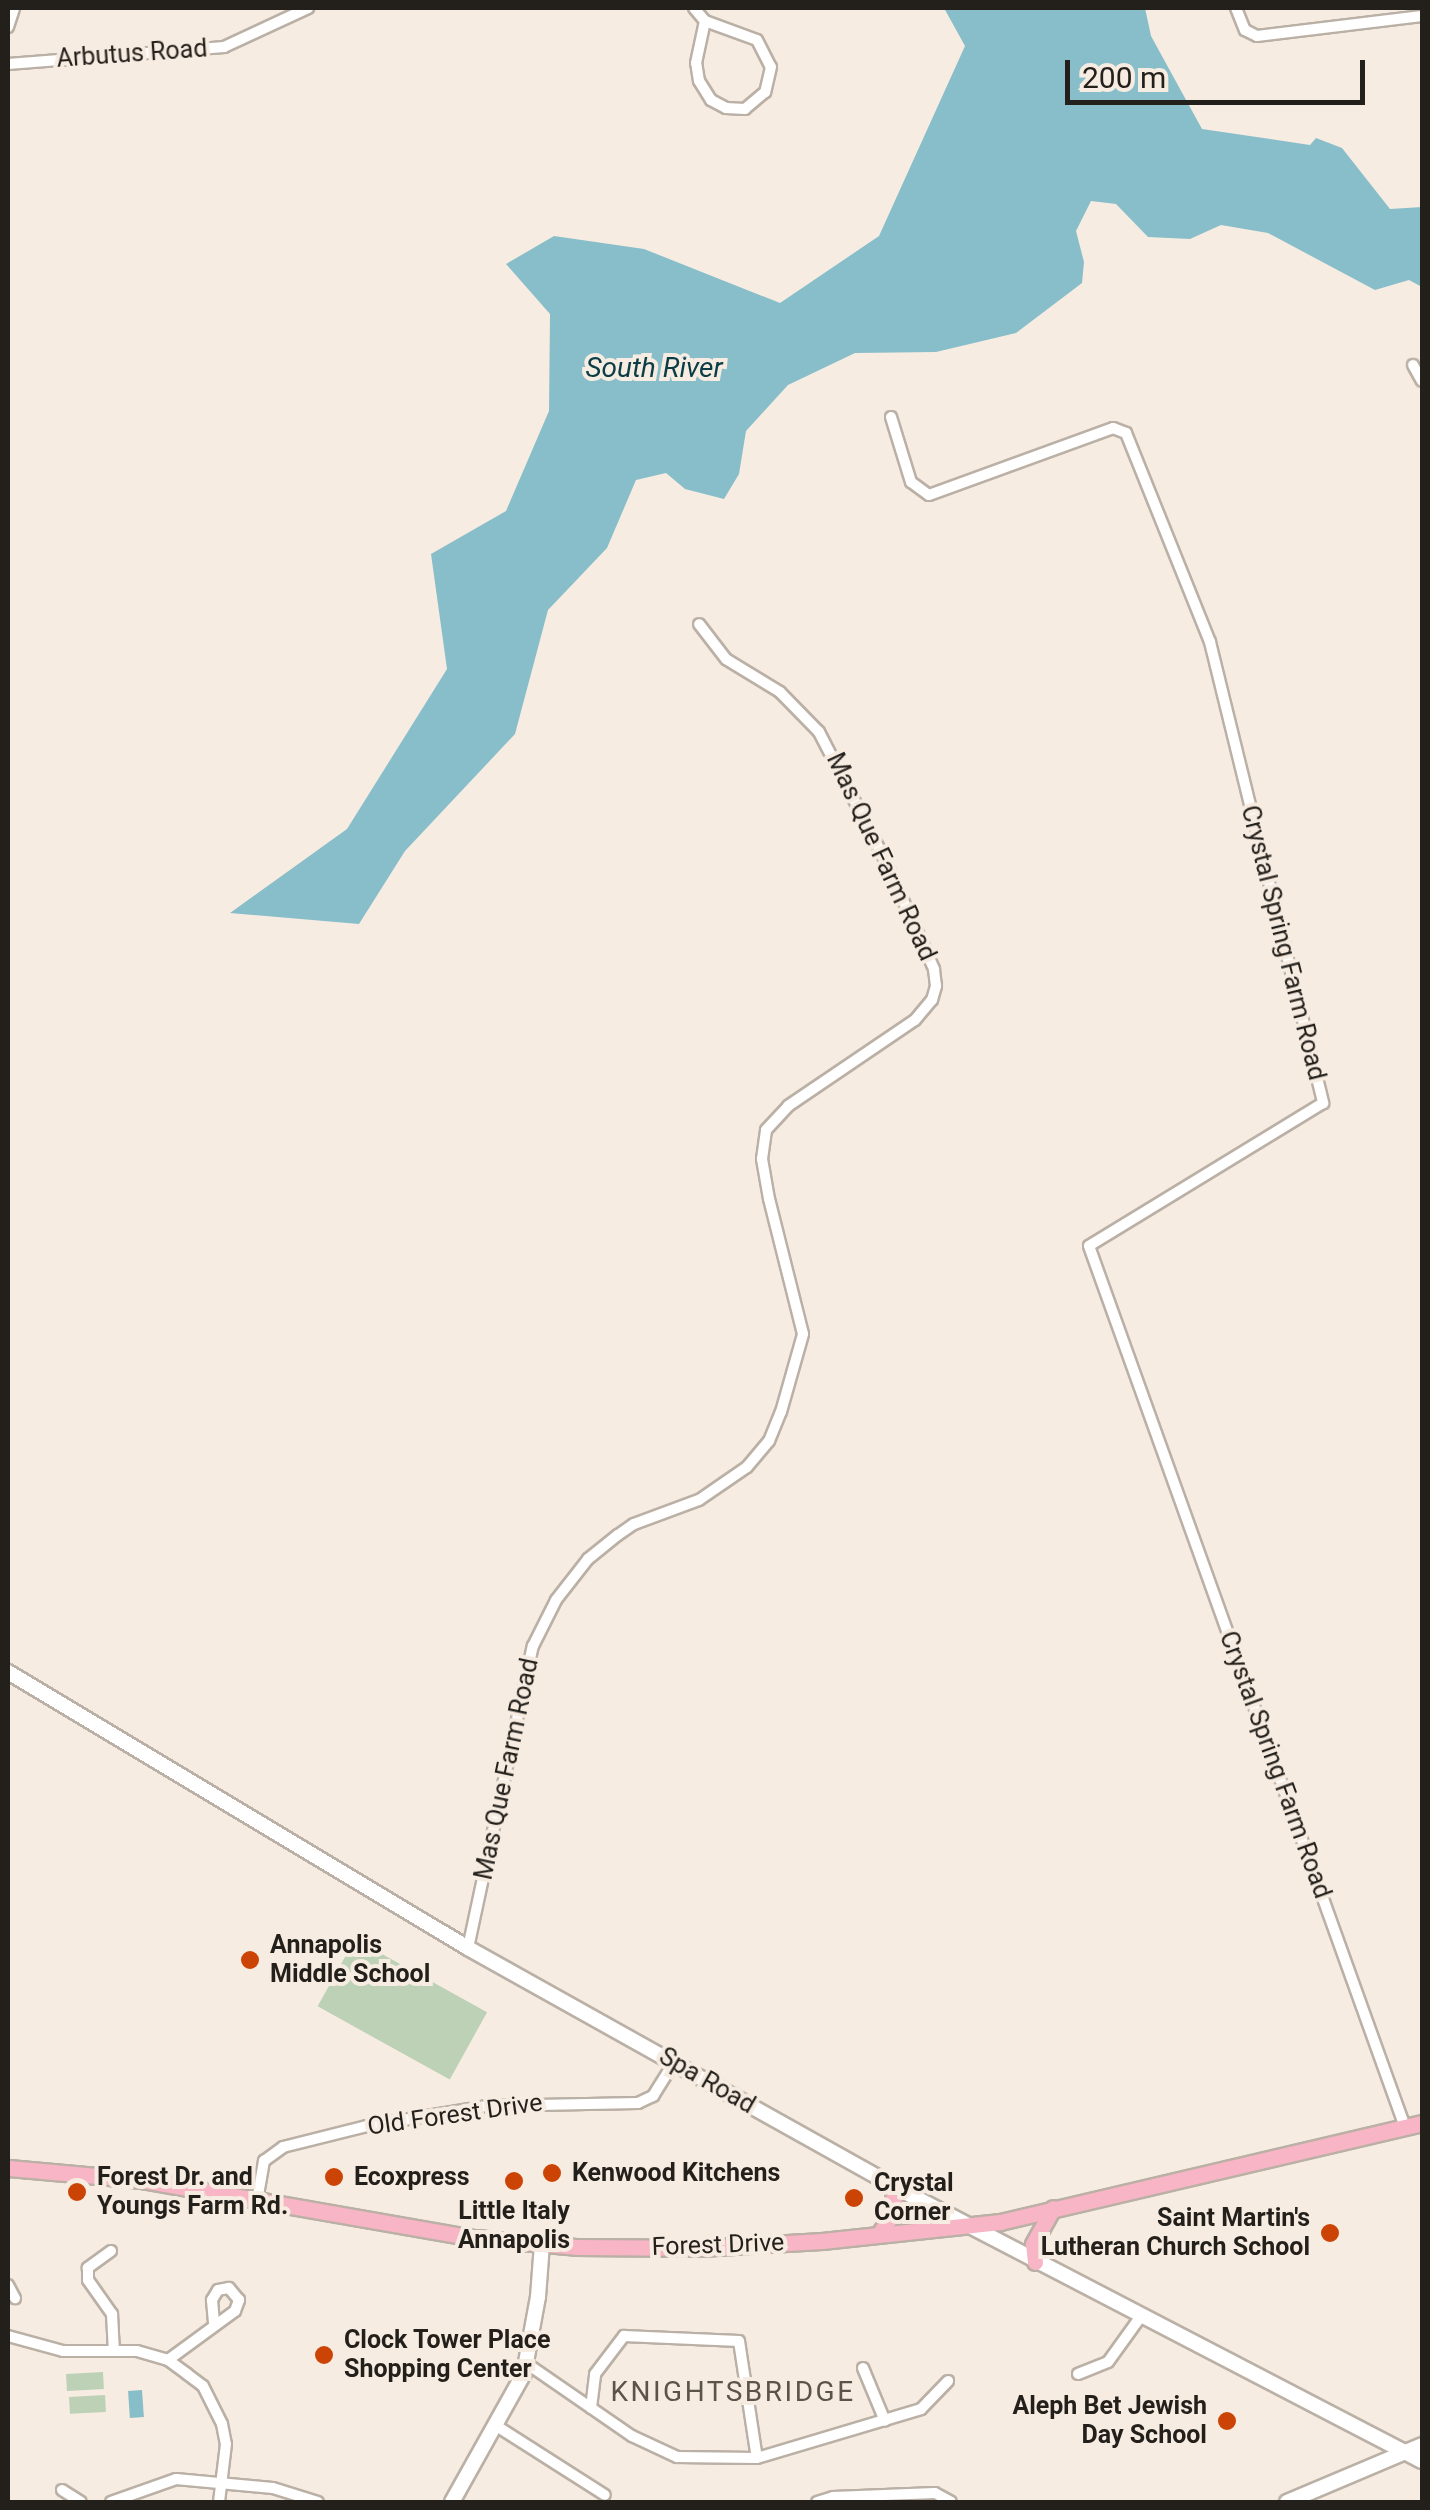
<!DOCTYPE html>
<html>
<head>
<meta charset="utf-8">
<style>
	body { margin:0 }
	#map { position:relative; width:1430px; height:2510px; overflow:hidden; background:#f7ece1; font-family:Roboto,sans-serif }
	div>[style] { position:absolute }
	.green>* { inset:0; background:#bcd1b6; transform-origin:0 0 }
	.water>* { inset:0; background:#88beca; transform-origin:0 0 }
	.roads { filter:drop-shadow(2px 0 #bbb0a5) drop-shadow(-2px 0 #bbb0a5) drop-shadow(0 2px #bbb0a5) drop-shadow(0 -2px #bbb0a5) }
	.street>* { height:10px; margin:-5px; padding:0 5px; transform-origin:5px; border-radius:5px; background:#fff }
	.secondary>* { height:14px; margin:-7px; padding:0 7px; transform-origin:7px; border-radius:7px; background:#fff }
	.primary>* { height:15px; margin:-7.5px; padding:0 7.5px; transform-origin:7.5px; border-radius:7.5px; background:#f8b5c5 }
	.dots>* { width:28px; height:28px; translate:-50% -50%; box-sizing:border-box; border:5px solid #f7ece1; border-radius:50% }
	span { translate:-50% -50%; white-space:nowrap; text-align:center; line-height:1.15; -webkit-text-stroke:8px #f7ece1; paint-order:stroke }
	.street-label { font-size:25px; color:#231f1b }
	.poi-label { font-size:25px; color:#231f1b; font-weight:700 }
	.left { translate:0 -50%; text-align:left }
	.right { translate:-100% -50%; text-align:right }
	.water-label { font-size:28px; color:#0b3d47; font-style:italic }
	.neighbourhood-label { font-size:28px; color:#5c5349; letter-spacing:2.5px }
	.frame { position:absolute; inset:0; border:10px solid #231f1b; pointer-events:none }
	.scale { position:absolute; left:1065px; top:60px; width:300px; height:45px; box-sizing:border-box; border:5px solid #231f1b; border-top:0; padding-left:12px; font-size:30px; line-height:35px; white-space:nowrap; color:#231f1b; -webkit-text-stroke:8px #f7ece1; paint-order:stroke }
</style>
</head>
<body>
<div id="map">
	<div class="green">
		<div style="left:355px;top:1939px;width:151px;height:77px;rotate:29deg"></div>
		<div style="left:103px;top:2372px;width:17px;height:37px;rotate:87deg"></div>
		<div style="left:105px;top:2395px;width:17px;height:36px;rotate:87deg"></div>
	</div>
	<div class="water">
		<div style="clip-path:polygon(944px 8px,1145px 8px,1151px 36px,1202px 129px,1310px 145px,1316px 138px,1342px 148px,1390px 209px,1422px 207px,1422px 287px,1409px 280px,1375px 290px,1268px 233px,1221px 225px,1190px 239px,1148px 237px,1116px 204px,1091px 201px,1076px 231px,1084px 262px,1082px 283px,1016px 333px,936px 352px,855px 353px,788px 385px,746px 431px,739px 474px,724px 499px,685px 489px,666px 473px,636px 480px,607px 548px,548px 610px,515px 734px,405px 851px,359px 924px,230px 913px,347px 829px,447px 669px,431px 554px,506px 511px,549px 411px,550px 314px,506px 264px,554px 236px,644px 249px,780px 303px,879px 236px,965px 46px)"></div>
		<div style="left:142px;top:2390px;width:27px;height:14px;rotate:86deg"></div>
	</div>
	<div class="roads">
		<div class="street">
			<div style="left:694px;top:8px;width:17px;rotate:50deg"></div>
			<div style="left:705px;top:21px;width:55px;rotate:20.1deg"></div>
			<div style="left:757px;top:40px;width:30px;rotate:63deg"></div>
			<div style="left:771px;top:67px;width:26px;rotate:103deg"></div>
			<div style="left:765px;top:92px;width:26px;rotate:140deg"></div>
			<div style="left:745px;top:109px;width:19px;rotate:-177deg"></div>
			<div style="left:726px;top:108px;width:17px;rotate:-152deg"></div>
			<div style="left:711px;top:100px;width:22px;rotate:-122deg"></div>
			<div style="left:699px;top:81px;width:18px;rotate:-99deg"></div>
			<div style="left:696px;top:63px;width:43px;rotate:-77.9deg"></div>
			<div style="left:1236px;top:8px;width:24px;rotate:68deg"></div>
			<div style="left:1245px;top:30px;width:13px;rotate:27deg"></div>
			<div style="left:1257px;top:36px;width:166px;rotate:-6.9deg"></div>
			<div style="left:8px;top:27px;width:20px;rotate:-72deg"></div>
			<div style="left:8px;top:64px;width:217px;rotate:-4.5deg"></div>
			<div style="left:224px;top:47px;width:93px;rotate:-24.9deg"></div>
			<div style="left:1413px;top:365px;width:18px;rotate:61deg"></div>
			<div style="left:891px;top:417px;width:68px;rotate:72.9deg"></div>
			<div style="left:911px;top:482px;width:22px;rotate:36deg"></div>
			<div style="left:929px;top:495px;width:196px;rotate:-20deg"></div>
			<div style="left:1113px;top:428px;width:14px;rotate:21deg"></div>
			<div style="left:1126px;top:433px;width:225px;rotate:68.1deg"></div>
			<div style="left:1210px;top:642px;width:475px;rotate:76.2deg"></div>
			<div style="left:1323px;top:1103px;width:274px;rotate:148.6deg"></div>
			<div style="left:1089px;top:1246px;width:936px;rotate:70.27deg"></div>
			<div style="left:468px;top:1948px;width:309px;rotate:-77.9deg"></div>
			<div style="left:533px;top:1646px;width:51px;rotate:-63.4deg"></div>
			<div style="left:556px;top:1600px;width:52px;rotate:-52deg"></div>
			<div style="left:588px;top:1559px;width:38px;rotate:-39deg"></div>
			<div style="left:618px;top:1535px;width:19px;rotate:-35deg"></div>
			<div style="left:634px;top:1524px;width:69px;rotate:-20.3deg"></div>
			<div style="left:699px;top:1500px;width:58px;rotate:-34.5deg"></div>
			<div style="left:747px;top:1467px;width:34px;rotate:-50deg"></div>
			<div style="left:769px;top:1441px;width:31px;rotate:-68deg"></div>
			<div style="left:781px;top:1412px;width:81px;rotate:-74.2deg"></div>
			<div style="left:803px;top:1334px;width:139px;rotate:-104.1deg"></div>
			<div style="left:769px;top:1199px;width:41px;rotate:-99.9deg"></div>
			<div style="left:762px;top:1159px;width:29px;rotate:-82deg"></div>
			<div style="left:766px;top:1130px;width:33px;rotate:-47deg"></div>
			<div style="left:788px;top:1106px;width:153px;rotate:-34.1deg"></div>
			<div style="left:915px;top:1020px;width:26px;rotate:-50deg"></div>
			<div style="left:932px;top:1000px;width:15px;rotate:-74deg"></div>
			<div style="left:936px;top:986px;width:17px;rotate:-97deg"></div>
			<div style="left:934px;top:969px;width:124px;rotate:-114.3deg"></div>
			<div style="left:883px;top:856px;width:140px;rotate:-117.3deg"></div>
			<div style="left:819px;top:732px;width:56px;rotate:-134.3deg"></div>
			<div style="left:780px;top:692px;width:63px;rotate:-148.6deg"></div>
			<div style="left:726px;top:659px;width:44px;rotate:-127.6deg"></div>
			<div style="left:257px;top:2201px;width:41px;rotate:-80.1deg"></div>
			<div style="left:264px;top:2161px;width:24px;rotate:-36deg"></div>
			<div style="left:283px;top:2147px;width:87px;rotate:-14deg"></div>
			<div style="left:367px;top:2126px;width:122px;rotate:-9.5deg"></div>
			<div style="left:487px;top:2106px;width:151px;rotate:-1.1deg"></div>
			<div style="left:638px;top:2103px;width:17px;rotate:-25deg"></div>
			<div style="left:653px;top:2096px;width:40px;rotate:-58deg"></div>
			<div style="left:111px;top:2251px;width:29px;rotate:144deg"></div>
			<div style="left:88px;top:2268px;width:12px;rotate:90deg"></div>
			<div style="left:88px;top:2280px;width:42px;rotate:54.8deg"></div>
			<div style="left:112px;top:2314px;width:36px;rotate:87deg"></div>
			<div style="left:8px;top:2285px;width:15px;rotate:62deg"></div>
			<div style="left:8px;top:2336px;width:57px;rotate:15.3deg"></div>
			<div style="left:63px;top:2351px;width:74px"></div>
			<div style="left:137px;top:2351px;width:32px;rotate:16deg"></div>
			<div style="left:168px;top:2360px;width:24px;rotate:36deg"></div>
			<div style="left:187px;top:2374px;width:20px;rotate:37deg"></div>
			<div style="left:203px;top:2386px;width:42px;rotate:63.4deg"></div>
			<div style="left:222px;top:2424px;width:20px;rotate:79deg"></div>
			<div style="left:226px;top:2444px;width:58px;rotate:96.9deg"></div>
			<div style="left:168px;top:2360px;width:83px;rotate:-36.2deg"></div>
			<div style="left:235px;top:2311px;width:12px;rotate:-70deg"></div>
			<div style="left:239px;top:2300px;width:16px;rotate:-130deg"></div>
			<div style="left:229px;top:2288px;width:11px;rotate:170deg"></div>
			<div style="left:218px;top:2290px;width:12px;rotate:121deg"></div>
			<div style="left:212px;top:2300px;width:25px;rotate:85deg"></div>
			<div style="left:526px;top:2363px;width:129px;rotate:34.6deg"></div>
			<div style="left:632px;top:2436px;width:50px;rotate:25deg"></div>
			<div style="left:677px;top:2457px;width:80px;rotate:0.7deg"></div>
			<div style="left:757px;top:2458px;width:171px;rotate:-16.6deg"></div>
			<div style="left:921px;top:2409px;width:39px;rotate:-46deg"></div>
			<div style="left:863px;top:2368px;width:57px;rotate:67.5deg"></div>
			<div style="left:1078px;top:2374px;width:32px;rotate:-22deg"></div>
			<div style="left:1108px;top:2362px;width:57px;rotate:-54.3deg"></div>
			<div style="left:591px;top:2408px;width:34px;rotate:-83deg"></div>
			<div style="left:595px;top:2374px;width:48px;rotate:-52.7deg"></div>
			<div style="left:624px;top:2336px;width:115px;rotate:2.5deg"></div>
			<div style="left:739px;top:2341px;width:118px;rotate:81.3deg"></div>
			<div style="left:495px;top:2425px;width:130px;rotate:32.5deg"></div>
			<div style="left:62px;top:2490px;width:22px;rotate:32deg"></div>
			<div style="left:111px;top:2502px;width:69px;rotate:-19.5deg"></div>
			<div style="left:176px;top:2479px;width:97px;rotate:5.3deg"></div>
			<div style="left:273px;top:2488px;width:47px;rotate:17.3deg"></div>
			<div style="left:817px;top:2502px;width:17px;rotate:-17deg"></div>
			<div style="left:833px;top:2497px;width:102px;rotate:-2.2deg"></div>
			<div style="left:935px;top:2493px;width:18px;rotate:29deg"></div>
		</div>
		<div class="secondary">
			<div style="left:8px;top:1672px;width:536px;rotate:30.96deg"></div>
			<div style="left:468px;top:1948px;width:487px;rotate:29.2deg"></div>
			<div style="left:893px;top:2186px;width:596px;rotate:27.47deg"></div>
			<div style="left:452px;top:2502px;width:148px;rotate:-60.8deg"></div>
			<div style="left:524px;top:2373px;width:77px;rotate:-79.6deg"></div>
			<div style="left:538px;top:2297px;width:53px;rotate:-85.7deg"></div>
			<div style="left:1287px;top:2502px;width:147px;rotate:-22.9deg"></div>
		</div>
		<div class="primary">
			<div style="left:8px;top:2168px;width:135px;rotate:5.1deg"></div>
			<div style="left:142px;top:2180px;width:339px;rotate:9.9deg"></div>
			<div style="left:476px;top:2238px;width:100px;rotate:5.1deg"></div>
			<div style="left:576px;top:2247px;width:124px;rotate:0.5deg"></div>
			<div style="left:700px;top:2248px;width:122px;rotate:-3.3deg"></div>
			<div style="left:822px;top:2241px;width:179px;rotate:-6.1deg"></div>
			<div style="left:1000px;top:2222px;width:433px;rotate:-13.2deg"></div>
			<div style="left:879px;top:2234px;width:27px;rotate:-56deg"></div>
			<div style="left:894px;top:2212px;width:26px;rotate:-92deg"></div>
			<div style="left:1035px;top:2262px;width:18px;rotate:-96deg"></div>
			<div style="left:1033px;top:2244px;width:41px;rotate:-60.9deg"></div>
		</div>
	</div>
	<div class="dots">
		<div style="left:250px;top:1960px;background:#cb4406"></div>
		<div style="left:552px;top:2173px;background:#cb4406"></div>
		<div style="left:334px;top:2177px;background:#cb4406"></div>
		<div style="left:514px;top:2181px;background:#cb4406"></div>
		<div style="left:77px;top:2192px;background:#cb4406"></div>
		<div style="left:854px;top:2198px;background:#cb4406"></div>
		<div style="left:1330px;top:2233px;background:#cb4406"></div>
		<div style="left:324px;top:2355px;background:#cb4406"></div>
		<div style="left:1227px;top:2421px;background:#cb4406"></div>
	</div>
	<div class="street-label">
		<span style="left:132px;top:54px;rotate:-4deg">Arbutus Road</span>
		<span style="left:881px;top:857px;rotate:65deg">Mas Que Farm Road</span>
		<span style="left:1283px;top:943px;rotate:76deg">Crystal Spring Farm Road</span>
		<span style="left:1275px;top:1765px;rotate:70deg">Crystal Spring Farm Road</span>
		<span style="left:507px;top:1769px;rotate:-78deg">Mas Que Farm Road</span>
		<span style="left:707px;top:2081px;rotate:30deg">Spa Road</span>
		<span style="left:455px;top:2115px;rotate:-8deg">Old Forest Drive</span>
		<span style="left:718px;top:2245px;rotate:-2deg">Forest Drive</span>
	</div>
	<div class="poi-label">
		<span class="left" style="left:270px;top:1960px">Annapolis<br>Middle School</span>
		<span class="left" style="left:572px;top:2173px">Kenwood Kitchens</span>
		<span class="left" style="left:354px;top:2177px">Ecoxpress</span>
		<span class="left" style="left:97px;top:2192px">Forest Dr. and<br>Youngs Farm Rd.</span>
		<span class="left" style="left:874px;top:2198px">Crystal<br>Corner</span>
		<span style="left:514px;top:2226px">Little Italy<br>Annapolis</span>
		<span class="right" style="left:1310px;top:2233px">Saint Martin's<br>Lutheran Church School</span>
		<span class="left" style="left:344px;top:2355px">Clock Tower Place<br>Shopping Center</span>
		<span class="right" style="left:1207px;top:2421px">Aleph Bet Jewish<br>Day School</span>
	</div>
	<div class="water-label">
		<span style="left:654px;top:368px">South River</span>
	</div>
	<div class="neighbourhood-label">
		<span style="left:733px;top:2392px">KNIGHTSBRIDGE</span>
	</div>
	<div class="frame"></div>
	<div class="scale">200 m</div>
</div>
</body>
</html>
